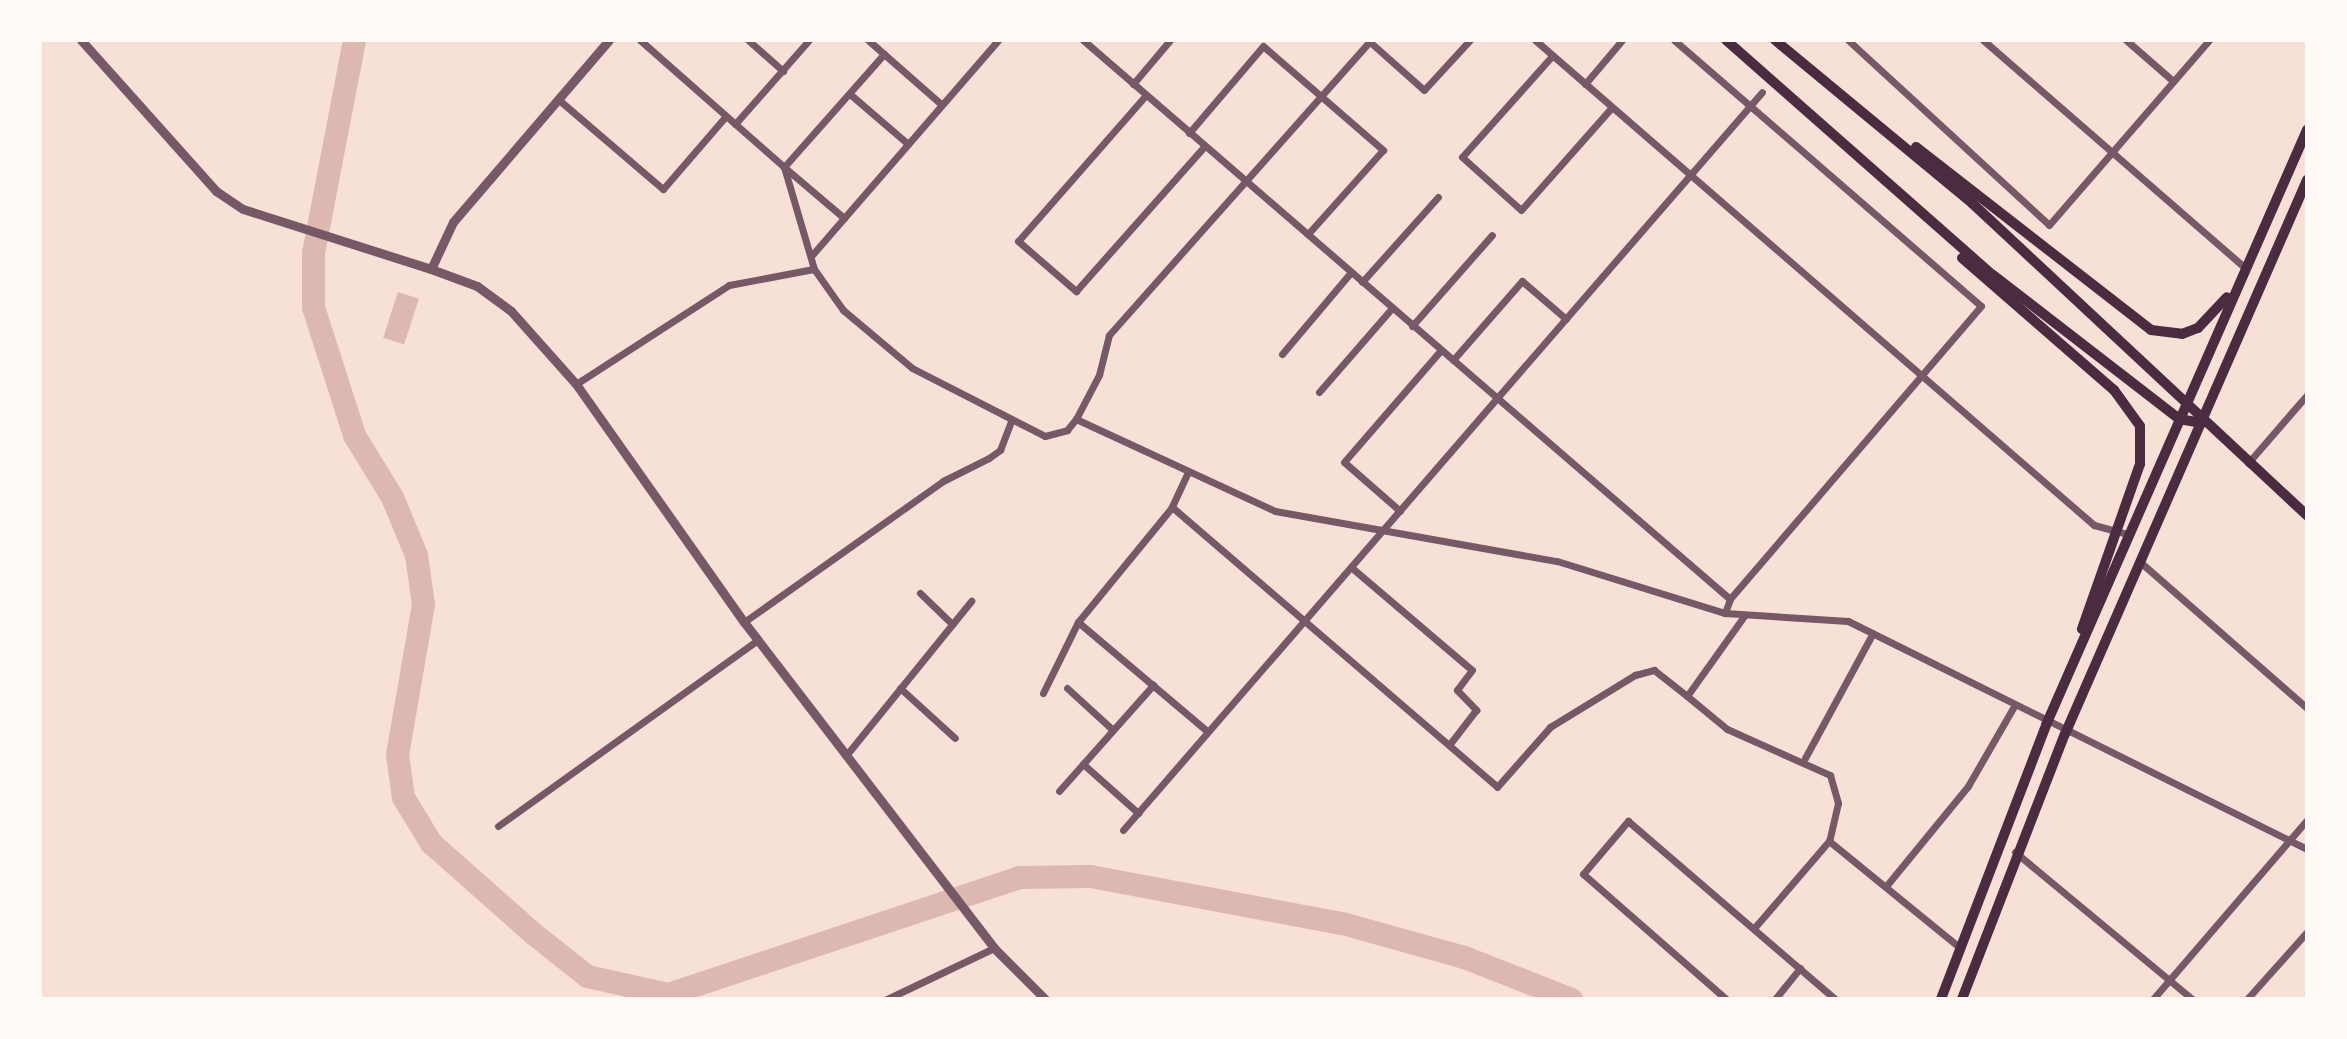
<!DOCTYPE html>
<html>
<head>
<meta charset="utf-8">
<style>
	body { margin:0 }
	#map { position:relative; width:2347px; height:1039px; overflow:hidden; background:#f7e1d7; font-family:Rubik,sans-serif }
	div>[style] { position:absolute }
	.water>* { inset:0; background:#dcb8b0; transform-origin:0 0 }
	.river>* { height:23px; margin:-11.5px; padding:0 11.5px; transform-origin:11.5px; border-radius:11.5px; background:#dcb8b0 }
	.minor>* { height:7px; margin:-3.5px; padding:0 3.5px; transform-origin:3.5px; border-radius:3.5px; background:#755966 }
	.tertiary>* { height:9px; margin:-4.5px; padding:0 4.5px; transform-origin:4.5px; border-radius:4.5px; background:#755966 }
	.trunk>* { height:10px; margin:-5px; padding:0 5px; transform-origin:5px; border-radius:5px; background:#4a2c40 }
	span { translate:-50% -50%; white-space:nowrap; text-align:center; line-height:1.15; -webkit-text-stroke:6px #fffaf5; paint-order:stroke }
	.frame { position:absolute; inset:0; border:42px solid #fffaf5; pointer-events:none }
</style>
</head>
<body>
<div id="map">
	<div class="water">
		<div style="left:398px;top:292px;width:22px;height:48px;rotate:18deg"></div>
	</div>
	<div class="river">
		<div style="left:354px;top:40px;width:216px;rotate:100.9deg"></div>
		<div style="left:313px;top:252px;width:55px;rotate:90deg"></div>
		<div style="left:313px;top:307px;width:134px;rotate:72.2deg"></div>
		<div style="left:354px;top:435px;width:73px;rotate:58.5deg"></div>
		<div style="left:392px;top:497px;width:63px;rotate:67.5deg"></div>
		<div style="left:416px;top:555px;width:49px;rotate:81.9deg"></div>
		<div style="left:423px;top:604px;width:152px;rotate:99.8deg"></div>
		<div style="left:397px;top:754px;width:43px;rotate:82.1deg"></div>
		<div style="left:403px;top:797px;width:54px;rotate:58.7deg"></div>
		<div style="left:431px;top:843px;width:137px;rotate:41.5deg"></div>
		<div style="left:534px;top:934px;width:68px;rotate:38.4deg"></div>
		<div style="left:587px;top:976px;width:83px;rotate:12.5deg"></div>
		<div style="left:668px;top:994px;width:370px;rotate:-18.4deg"></div>
		<div style="left:1019px;top:877px;width:71px;rotate:-0.8deg"></div>
		<div style="left:1090px;top:876px;width:256px;rotate:10.6deg"></div>
		<div style="left:1342px;top:923px;width:127px;rotate:15.6deg"></div>
		<div style="left:1464px;top:957px;width:115px;rotate:21.4deg"></div>
	</div>
	<div class="minor">
		<div style="left:640px;top:40px;width:192px;rotate:41.4deg"></div>
		<div style="left:784px;top:167px;width:106px;rotate:73.6deg"></div>
		<div style="left:814px;top:269px;width:50px;rotate:54.7deg"></div>
		<div style="left:843px;top:310px;width:90px;rotate:40deg"></div>
		<div style="left:912px;top:368px;width:149px;rotate:27.1deg"></div>
		<div style="left:1045px;top:436px;width:23px;rotate:-15deg"></div>
		<div style="left:1067px;top:430px;width:14px;rotate:-51deg"></div>
		<div style="left:1076px;top:419px;width:50px;rotate:-62.4deg"></div>
		<div style="left:1099px;top:375px;width:41px;rotate:-76deg"></div>
		<div style="left:1109px;top:335px;width:395px;rotate:-48.4deg"></div>
		<div style="left:748px;top:40px;width:47px;rotate:41.5deg"></div>
		<div style="left:868px;top:40px;width:98px;rotate:41.3deg"></div>
		<div style="left:1083px;top:40px;width:855px;rotate:40.83deg"></div>
		<div style="left:1535px;top:40px;width:740px;rotate:40.95deg"></div>
		<div style="left:2094px;top:525px;width:34px;rotate:15deg"></div>
		<div style="left:1674px;top:40px;width:406px;rotate:40.9deg"></div>
		<div style="left:1981px;top:306px;width:386px;rotate:130.6deg"></div>
		<div style="left:1730px;top:599px;width:15px;rotate:110deg"></div>
		<div style="left:1848px;top:40px;width:273px;rotate:42.6deg"></div>
		<div style="left:2049px;top:225px;width:245px;rotate:-49.1deg"></div>
		<div style="left:1983px;top:40px;width:346px;rotate:41deg"></div>
		<div style="left:2126px;top:40px;width:62px;rotate:41.1deg"></div>
		<div style="left:1370px;top:42px;width:72px;rotate:41.6deg"></div>
		<div style="left:1424px;top:90px;width:68px;rotate:-47.4deg"></div>
		<div style="left:1552px;top:56px;width:135px;rotate:131.7deg"></div>
		<div style="left:1462px;top:157px;width:79px;rotate:41.9deg"></div>
		<div style="left:1521px;top:210px;width:137px;rotate:-48.5deg"></div>
		<div style="left:1133px;top:84px;width:57px;rotate:-49.9deg"></div>
		<div style="left:1585px;top:84px;width:57px;rotate:-49.9deg"></div>
		<div style="left:851px;top:95px;width:75px;rotate:40.7deg"></div>
		<div style="left:1146px;top:95px;width:194px;rotate:131.2deg"></div>
		<div style="left:1018px;top:241px;width:77px;rotate:40.8deg"></div>
		<div style="left:1076px;top:291px;width:193px;rotate:-48.4deg"></div>
		<div style="left:559px;top:100px;width:137px;rotate:40.6deg"></div>
		<div style="left:663px;top:189px;width:96px;rotate:-49.2deg"></div>
		<div style="left:735px;top:124px;width:112px;rotate:-48.6deg"></div>
		<div style="left:1189px;top:133px;width:114px;rotate:-49.6deg"></div>
		<div style="left:1263px;top:46px;width:159px;rotate:40.9deg"></div>
		<div style="left:1383px;top:150px;width:113px;rotate:131.8deg"></div>
		<div style="left:844px;top:218px;width:79px;rotate:-139.6deg"></div>
		<div style="left:784px;top:167px;width:151px;rotate:-48.5deg"></div>
		<div style="left:812px;top:255px;width:284px;rotate:-49.1deg"></div>
		<div style="left:1362px;top:282px;width:114px;rotate:-48.2deg"></div>
		<div style="left:1412px;top:326px;width:121px;rotate:-48.7deg"></div>
		<div style="left:1282px;top:354px;width:107px;rotate:-49.9deg"></div>
		<div style="left:1453px;top:360px;width:105px;rotate:-48.9deg"></div>
		<div style="left:1522px;top:281px;width:58px;rotate:40.8deg"></div>
		<div style="left:576px;top:384px;width:182px;rotate:-32.9deg"></div>
		<div style="left:729px;top:285px;width:86px;rotate:-10.7deg"></div>
		<div style="left:1319px;top:392px;width:111px;rotate:-49deg"></div>
		<div style="left:1076px;top:419px;width:219px;rotate:24.8deg"></div>
		<div style="left:1275px;top:511px;width:286px;rotate:10.1deg"></div>
		<div style="left:1557px;top:561px;width:176px;rotate:17.2deg"></div>
		<div style="left:1725px;top:613px;width:123px;rotate:3.7deg"></div>
		<div style="left:1848px;top:621px;width:513px;rotate:26.42deg"></div>
		<div style="left:2248px;top:463px;width:90px;rotate:-49.1deg"></div>
		<div style="left:1188px;top:472px;width:38px;rotate:115deg"></div>
		<div style="left:1172px;top:507px;width:429px;rotate:40.7deg"></div>
		<div style="left:1497px;top:787px;width:80px;rotate:-48.5deg"></div>
		<div style="left:1550px;top:727px;width:100px;rotate:-31.5deg"></div>
		<div style="left:1635px;top:675px;width:20px;rotate:-15deg"></div>
		<div style="left:1654px;top:670px;width:42px;rotate:38.2deg"></div>
		<div style="left:1687px;top:696px;width:98px;rotate:-54.5deg"></div>
		<div style="left:1400px;top:511px;width:74px;rotate:-138.8deg"></div>
		<div style="left:1344px;top:462px;width:148px;rotate:-49.1deg"></div>
		<div style="left:2139px;top:561px;width:223px;rotate:41.2deg"></div>
		<div style="left:1352px;top:568px;width:157px;rotate:40.4deg"></div>
		<div style="left:1472px;top:670px;width:25px;rotate:127deg"></div>
		<div style="left:1457px;top:690px;width:28px;rotate:46deg"></div>
		<div style="left:1476px;top:710px;width:44px;rotate:127.6deg"></div>
		<div style="left:920px;top:593px;width:45px;rotate:44.1deg"></div>
		<div style="left:744px;top:622px;width:244px;rotate:-35.3deg"></div>
		<div style="left:943px;top:481px;width:51px;rotate:-26.6deg"></div>
		<div style="left:989px;top:458px;width:14px;rotate:-36deg"></div>
		<div style="left:1000px;top:450px;width:30px;rotate:-69deg"></div>
		<div style="left:1078px;top:622px;width:170px;rotate:40.2deg"></div>
		<div style="left:900px;top:688px;width:74px;rotate:42.3deg"></div>
		<div style="left:1067px;top:688px;width:62px;rotate:42.4deg"></div>
		<div style="left:1043px;top:693px;width:79px;rotate:-63.8deg"></div>
		<div style="left:1078px;top:622px;width:149px;rotate:-50.7deg"></div>
		<div style="left:1687px;top:696px;width:52px;rotate:39.5deg"></div>
		<div style="left:1727px;top:729px;width:113px;rotate:24.1deg"></div>
		<div style="left:1830px;top:775px;width:29px;rotate:74deg"></div>
		<div style="left:1838px;top:803px;width:39px;rotate:103deg"></div>
		<div style="left:848px;top:753px;width:196px;rotate:-51deg"></div>
		<div style="left:1805px;top:758px;width:142px;rotate:-61.5deg"></div>
		<div style="left:1083px;top:764px;width:74px;rotate:41.7deg"></div>
		<div style="left:1059px;top:791px;width:142px;rotate:-48.4deg"></div>
		<div style="left:498px;top:826px;width:320px;rotate:-35.6deg"></div>
		<div style="left:1123px;top:830px;width:976px;rotate:-49.11deg"></div>
		<div style="left:2015px;top:852px;width:230px;rotate:39.7deg"></div>
		<div style="left:1887px;top:885px;width:128px;rotate:-50.7deg"></div>
		<div style="left:1968px;top:786px;width:90px;rotate:-60deg"></div>
		<div style="left:1755px;top:927px;width:113px;rotate:-49.3deg"></div>
		<div style="left:1829px;top:841px;width:169px;rotate:39.2deg"></div>
		<div style="left:887px;top:999px;width:119px;rotate:-25.5deg"></div>
		<div style="left:1726px;top:999px;width:190px;rotate:-138.8deg"></div>
		<div style="left:1583px;top:874px;width:70px;rotate:-49.7deg"></div>
		<div style="left:1628px;top:821px;width:273px;rotate:40.7deg"></div>
		<div style="left:1775px;top:999px;width:40px;rotate:-51deg"></div>
		<div style="left:2153px;top:999px;width:236px;rotate:-49.3deg"></div>
		<div style="left:2247px;top:999px;width:90px;rotate:-48.2deg"></div>
	</div>
	<div class="tertiary">
		<div style="left:81px;top:40px;width:203px;rotate:48.2deg"></div>
		<div style="left:216px;top:191px;width:32px;rotate:34deg"></div>
		<div style="left:243px;top:209px;width:197px;rotate:17.7deg"></div>
		<div style="left:431px;top:269px;width:49px;rotate:20.3deg"></div>
		<div style="left:477px;top:286px;width:42px;rotate:36.3deg"></div>
		<div style="left:511px;top:311px;width:98px;rotate:48.3deg"></div>
		<div style="left:576px;top:384px;width:291px;rotate:54.8deg"></div>
		<div style="left:744px;top:622px;width:411px;rotate:52.5deg"></div>
		<div style="left:994px;top:948px;width:72px;rotate:45deg"></div>
		<div style="left:431px;top:269px;width:52px;rotate:-64.9deg"></div>
		<div style="left:453px;top:222px;width:240px;rotate:-49.4deg"></div>
	</div>
	<div class="trunk">
		<div style="left:1726px;top:40px;width:356px;rotate:41.4deg"></div>
		<div style="left:1993px;top:275px;width:235px;rotate:37.7deg"></div>
		<div style="left:2179px;top:419px;width:23px;rotate:10deg"></div>
		<div style="left:1775px;top:40px;width:257px;rotate:39.6deg"></div>
		<div style="left:1973px;top:204px;width:457px;rotate:43deg"></div>
		<div style="left:1916px;top:147px;width:298px;rotate:37.9deg"></div>
		<div style="left:2151px;top:330px;width:31px;rotate:7deg"></div>
		<div style="left:2182px;top:334px;width:17px;rotate:-21deg"></div>
		<div style="left:2198px;top:328px;width:42px;rotate:-46.9deg"></div>
		<div style="left:1962px;top:258px;width:201px;rotate:41deg"></div>
		<div style="left:2114px;top:390px;width:44px;rotate:54.2deg"></div>
		<div style="left:2140px;top:426px;width:38px;rotate:90deg"></div>
		<div style="left:2140px;top:464px;width:175px;rotate:109.4deg"></div>
		<div style="left:1941px;top:999px;width:293px;rotate:-69deg"></div>
		<div style="left:2046px;top:725px;width:650px;rotate:-66.32deg"></div>
		<div style="left:1962px;top:999px;width:284px;rotate:-68.8deg"></div>
		<div style="left:2065px;top:734px;width:605px;rotate:-66.4deg"></div>
	</div>
	<div class="frame"></div>
</div>
</body>
</html>
